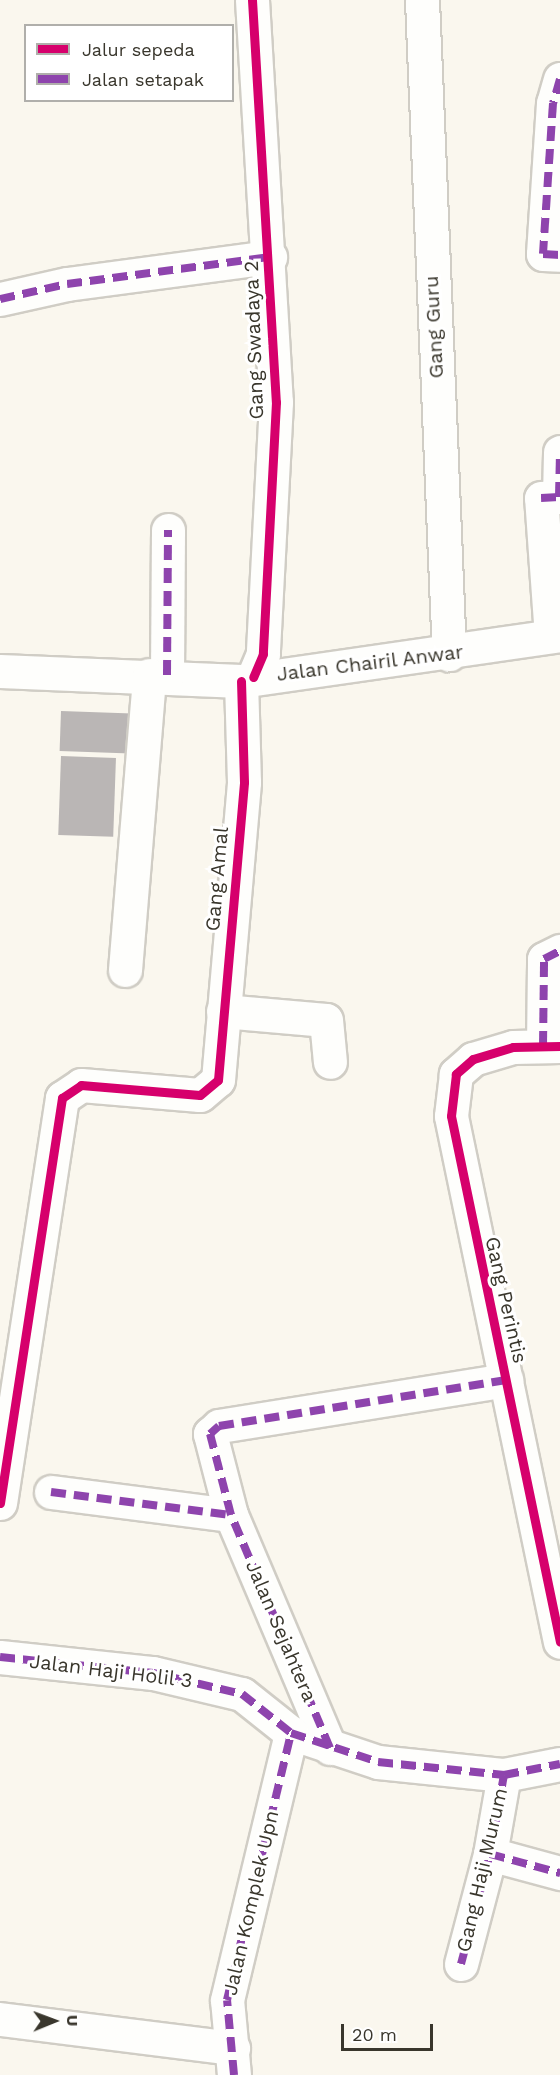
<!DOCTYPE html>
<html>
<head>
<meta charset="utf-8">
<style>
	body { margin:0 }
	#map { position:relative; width:560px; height:2075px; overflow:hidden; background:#faf7ee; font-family:"Work Sans",sans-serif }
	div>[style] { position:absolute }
	.building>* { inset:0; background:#bab6b5; transform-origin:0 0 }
	.roads { filter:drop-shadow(2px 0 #d0cdc5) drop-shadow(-2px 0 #d0cdc5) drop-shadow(0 2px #d0cdc5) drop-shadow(0 -2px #d0cdc5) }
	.minor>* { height:33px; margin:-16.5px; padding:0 16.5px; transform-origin:16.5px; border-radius:16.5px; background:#fefefc }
	.quiet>* { height:8px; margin-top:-4px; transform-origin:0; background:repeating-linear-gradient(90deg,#8e44ad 0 15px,transparent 0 23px) }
	.cycleway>* { height:9px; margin:-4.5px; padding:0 4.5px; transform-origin:4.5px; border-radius:4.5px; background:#d6006c }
	span { translate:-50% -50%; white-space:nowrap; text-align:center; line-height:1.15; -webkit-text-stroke:6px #fff; paint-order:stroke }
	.street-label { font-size:20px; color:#39362c }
	.legend { position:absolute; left:24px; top:24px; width:210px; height:78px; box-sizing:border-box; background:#fff; border:2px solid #b0afab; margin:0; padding:8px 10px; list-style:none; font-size:18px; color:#39362c }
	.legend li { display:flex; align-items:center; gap:12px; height:30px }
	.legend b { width:30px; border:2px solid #b0afab }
	.north { position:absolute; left:24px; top:1991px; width:60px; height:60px; -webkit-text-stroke:4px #fff; paint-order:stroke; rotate:89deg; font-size:16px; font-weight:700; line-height:24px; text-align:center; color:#39362c }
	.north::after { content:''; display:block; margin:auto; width:21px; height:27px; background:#39362c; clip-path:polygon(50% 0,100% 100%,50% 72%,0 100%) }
	.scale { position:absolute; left:341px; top:2024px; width:92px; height:27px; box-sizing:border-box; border:3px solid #39362c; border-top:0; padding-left:8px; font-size:18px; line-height:21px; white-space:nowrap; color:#39362c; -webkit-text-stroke:4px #fff; paint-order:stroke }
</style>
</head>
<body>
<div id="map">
	<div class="building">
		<div style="left:61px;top:711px;width:71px;height:40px;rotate:2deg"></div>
		<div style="left:61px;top:756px;width:55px;height:79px;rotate:2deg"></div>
	</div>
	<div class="roads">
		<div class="minor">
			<div style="left:252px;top:0;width:403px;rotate:86.6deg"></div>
			<div style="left:276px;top:402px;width:252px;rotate:93deg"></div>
			<div style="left:263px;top:654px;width:25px;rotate:113deg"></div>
			<div style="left:422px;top:0;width:655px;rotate:87.64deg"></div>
			<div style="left:560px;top:79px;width:25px;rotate:106deg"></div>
			<div style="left:553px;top:103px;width:151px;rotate:93.8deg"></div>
			<div style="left:543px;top:254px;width:17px;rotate:3deg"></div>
			<div style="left:0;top:299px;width:69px;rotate:-12.6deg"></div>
			<div style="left:67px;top:284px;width:205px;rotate:-7.6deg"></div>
			<div style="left:551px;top:636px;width:138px;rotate:-94.1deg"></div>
			<div style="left:541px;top:498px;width:18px;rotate:-3deg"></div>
			<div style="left:559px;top:497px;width:45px;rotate:-88.7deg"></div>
			<div style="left:0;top:671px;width:241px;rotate:2.4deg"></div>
			<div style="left:241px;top:681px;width:322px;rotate:-8.2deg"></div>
			<div style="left:167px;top:675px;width:145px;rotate:-89.6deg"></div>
			<div style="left:125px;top:970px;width:296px;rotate:-85.3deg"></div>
			<div style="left:223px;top:1011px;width:103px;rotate:5deg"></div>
			<div style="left:326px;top:1020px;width:42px;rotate:84.6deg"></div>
			<div style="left:543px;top:1046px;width:87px;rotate:-89.3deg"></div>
			<div style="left:544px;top:959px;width:18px;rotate:-27deg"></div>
			<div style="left:560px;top:1046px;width:47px;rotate:178.8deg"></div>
			<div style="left:513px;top:1047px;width:42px;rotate:163.3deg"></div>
			<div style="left:473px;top:1059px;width:23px;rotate:139deg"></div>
			<div style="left:456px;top:1074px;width:42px;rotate:96.8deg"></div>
			<div style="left:451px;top:1116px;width:537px;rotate:78.29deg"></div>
			<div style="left:51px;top:1492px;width:181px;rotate:7.3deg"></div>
			<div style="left:0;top:1503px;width:410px;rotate:-81.3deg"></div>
			<div style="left:62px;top:1098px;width:23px;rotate:-34deg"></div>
			<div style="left:81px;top:1085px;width:119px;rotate:4.8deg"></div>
			<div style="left:200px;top:1095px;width:23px;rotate:-40deg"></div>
			<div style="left:218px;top:1080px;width:299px;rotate:-85deg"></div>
			<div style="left:244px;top:782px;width:101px;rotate:-91.7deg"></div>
			<div style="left:0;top:1657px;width:154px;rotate:6deg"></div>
			<div style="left:153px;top:1673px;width:91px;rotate:13.3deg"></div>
			<div style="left:242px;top:1694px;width:63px;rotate:38.5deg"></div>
			<div style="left:291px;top:1733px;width:92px;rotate:18.4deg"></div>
			<div style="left:378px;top:1762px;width:127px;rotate:5.9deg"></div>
			<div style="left:504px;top:1775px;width:57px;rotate:-11.1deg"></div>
			<div style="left:330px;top:1748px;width:253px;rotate:-113deg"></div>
			<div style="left:231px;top:1515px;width:84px;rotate:-104.5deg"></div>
			<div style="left:210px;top:1434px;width:12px;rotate:-42deg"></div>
			<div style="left:219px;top:1426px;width:291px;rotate:-9.1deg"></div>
			<div style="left:490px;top:1854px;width:73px;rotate:15.2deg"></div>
			<div style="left:461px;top:1964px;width:114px;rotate:-75.2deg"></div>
			<div style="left:490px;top:1854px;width:80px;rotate:-80deg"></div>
			<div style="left:0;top:2019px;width:235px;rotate:7.1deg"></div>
			<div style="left:234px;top:2075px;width:75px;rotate:-95.3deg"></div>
			<div style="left:227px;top:2000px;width:275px;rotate:-76.5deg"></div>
		</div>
	</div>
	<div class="quiet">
		<div style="left:560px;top:79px;width:25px;rotate:106deg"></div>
		<div style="left:553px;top:103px;width:151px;rotate:93.8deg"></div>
		<div style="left:543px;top:254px;width:17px;rotate:3deg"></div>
		<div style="left:0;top:299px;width:69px;rotate:-12.6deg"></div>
		<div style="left:67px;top:284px;width:205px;rotate:-7.6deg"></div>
		<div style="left:541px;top:498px;width:18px;rotate:-3deg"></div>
		<div style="left:559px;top:497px;width:45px;rotate:-88.7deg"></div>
		<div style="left:167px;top:675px;width:145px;rotate:-89.6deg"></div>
		<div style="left:543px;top:1046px;width:87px;rotate:-89.3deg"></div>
		<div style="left:544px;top:959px;width:18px;rotate:-27deg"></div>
		<div style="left:51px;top:1492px;width:181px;rotate:7.3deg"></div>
		<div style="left:0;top:1657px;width:154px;rotate:6deg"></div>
		<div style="left:153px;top:1673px;width:91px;rotate:13.3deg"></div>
		<div style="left:242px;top:1694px;width:63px;rotate:38.5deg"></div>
		<div style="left:291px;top:1733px;width:92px;rotate:18.4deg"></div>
		<div style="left:378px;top:1762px;width:127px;rotate:5.9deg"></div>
		<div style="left:504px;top:1775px;width:57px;rotate:-11.1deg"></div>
		<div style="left:330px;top:1748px;width:253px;rotate:-113deg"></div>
		<div style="left:231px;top:1515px;width:84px;rotate:-104.5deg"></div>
		<div style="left:210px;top:1434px;width:12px;rotate:-42deg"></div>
		<div style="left:219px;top:1426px;width:291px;rotate:-9.1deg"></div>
		<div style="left:490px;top:1854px;width:73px;rotate:15.2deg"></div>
		<div style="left:461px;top:1964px;width:114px;rotate:-75.2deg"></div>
		<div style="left:490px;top:1854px;width:80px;rotate:-80deg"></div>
		<div style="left:234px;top:2075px;width:75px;rotate:-95.3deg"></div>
		<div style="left:227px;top:2000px;width:275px;rotate:-76.5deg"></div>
	</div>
	<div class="cycleway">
		<div style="left:252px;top:0;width:403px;rotate:86.6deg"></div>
		<div style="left:276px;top:402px;width:252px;rotate:93deg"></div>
		<div style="left:263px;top:654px;width:25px;rotate:113deg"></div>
		<div style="left:560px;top:1046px;width:47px;rotate:178.8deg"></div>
		<div style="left:513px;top:1047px;width:42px;rotate:163.3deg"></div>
		<div style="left:473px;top:1059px;width:23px;rotate:139deg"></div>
		<div style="left:456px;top:1074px;width:42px;rotate:96.8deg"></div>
		<div style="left:451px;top:1116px;width:537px;rotate:78.29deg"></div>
		<div style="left:0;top:1503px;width:410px;rotate:-81.3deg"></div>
		<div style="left:62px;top:1098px;width:23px;rotate:-34deg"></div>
		<div style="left:81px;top:1085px;width:119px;rotate:4.8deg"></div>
		<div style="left:200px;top:1095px;width:23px;rotate:-40deg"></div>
		<div style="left:218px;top:1080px;width:299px;rotate:-85deg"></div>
		<div style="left:244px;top:782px;width:101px;rotate:-91.7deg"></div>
	</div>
	<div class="street-label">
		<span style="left:434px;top:327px;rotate:-93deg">Gang Guru</span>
		<span style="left:254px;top:340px;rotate:-92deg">Gang Swadaya 2</span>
		<span style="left:370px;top:663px;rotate:-7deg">Jalan Chairil Anwar</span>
		<span style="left:217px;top:879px;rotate:-85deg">Gang Amal</span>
		<span style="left:506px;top:1300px;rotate:77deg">Gang Perintis</span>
		<span style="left:281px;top:1631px;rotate:67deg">Jalan Sejahtera</span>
		<span style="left:111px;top:1671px;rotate:7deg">Jalan Haji Holil 3</span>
		<span style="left:482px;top:1870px;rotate:-77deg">Gang Haji Murum</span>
		<span style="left:251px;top:1903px;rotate:-77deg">Jalan Komplek Upn</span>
	</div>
	<ul class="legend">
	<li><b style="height:8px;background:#d6006c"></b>Jalur sepeda</li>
	<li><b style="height:8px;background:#8e44ad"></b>Jalan setapak</li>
	</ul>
	<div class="north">U</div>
	<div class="scale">20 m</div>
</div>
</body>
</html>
